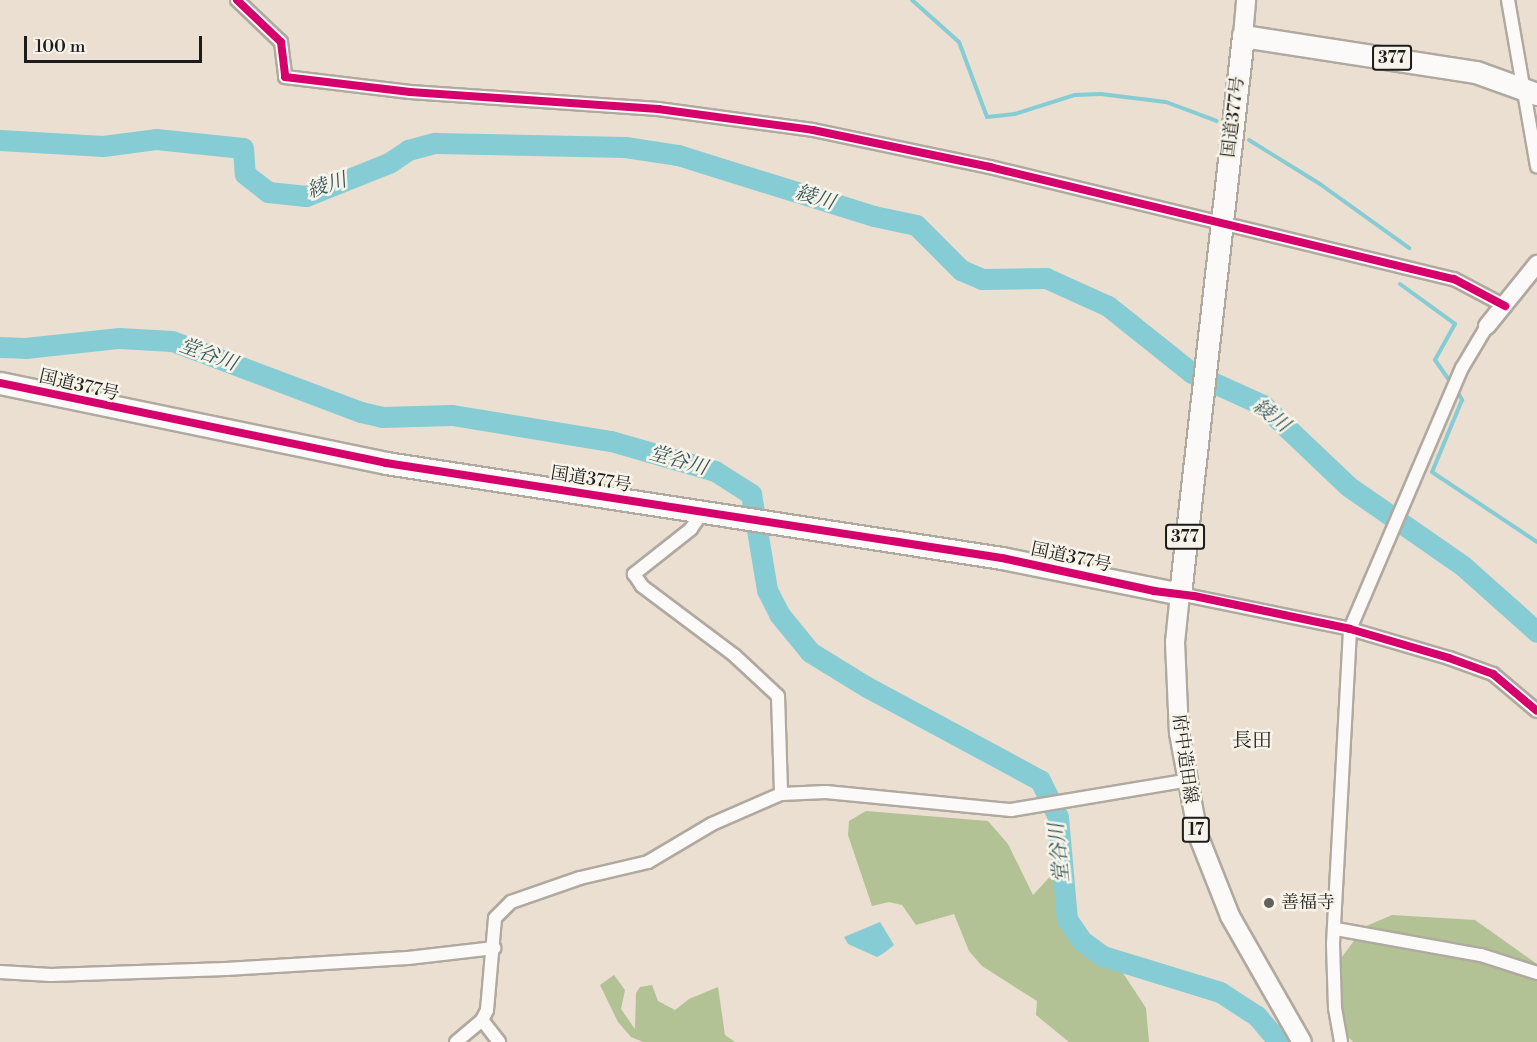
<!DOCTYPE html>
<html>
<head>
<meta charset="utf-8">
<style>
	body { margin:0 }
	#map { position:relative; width:1537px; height:1042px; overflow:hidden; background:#eadfd0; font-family:"Libre Bodoni","Noto Serif JP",serif }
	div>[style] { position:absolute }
	.forest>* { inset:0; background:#b2c294 }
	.water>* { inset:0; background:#86ccd4 }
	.stream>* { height:4px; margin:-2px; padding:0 2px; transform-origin:2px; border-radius:2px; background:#86ccd4 }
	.river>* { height:21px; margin:-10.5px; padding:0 10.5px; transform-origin:10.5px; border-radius:10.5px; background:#86ccd4 }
	.roads { filter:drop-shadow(2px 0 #b0a9a0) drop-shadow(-2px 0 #b0a9a0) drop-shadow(0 2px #b0a9a0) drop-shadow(0 -2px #b0a9a0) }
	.street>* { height:12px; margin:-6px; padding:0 6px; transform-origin:6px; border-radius:6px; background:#fcfaf8 }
	.secondary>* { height:16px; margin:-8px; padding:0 8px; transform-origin:8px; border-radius:8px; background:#fcfaf8 }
	.primary>* { height:18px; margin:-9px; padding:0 9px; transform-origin:9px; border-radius:9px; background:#fcfaf8 }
	.highway>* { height:21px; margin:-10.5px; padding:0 10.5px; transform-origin:10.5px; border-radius:10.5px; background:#fcfaf8 }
	.cycleway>* { height:8px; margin:-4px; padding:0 4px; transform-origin:4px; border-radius:4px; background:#d6006c }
	.dots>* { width:16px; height:16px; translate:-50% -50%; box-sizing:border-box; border:3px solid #f7f3e8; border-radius:50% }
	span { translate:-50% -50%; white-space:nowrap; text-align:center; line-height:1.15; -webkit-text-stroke:5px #f7f3e8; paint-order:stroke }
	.shield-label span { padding:2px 4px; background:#f7f3e8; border:2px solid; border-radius:4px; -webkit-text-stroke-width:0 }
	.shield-label { font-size:16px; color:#1c1c1c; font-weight:700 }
	.street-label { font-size:18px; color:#1c1c1c }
	.poi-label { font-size:18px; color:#1c1c1c }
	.left { translate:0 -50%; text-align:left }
	.water-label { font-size:20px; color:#32575d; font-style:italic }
	.neighbourhood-label { font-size:20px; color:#1c1c1c }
	.scale { position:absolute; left:24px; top:36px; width:178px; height:27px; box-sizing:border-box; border:3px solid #1c1c1c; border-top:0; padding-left:8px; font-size:18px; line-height:21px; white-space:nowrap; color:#1c1c1c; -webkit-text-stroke:4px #f7f3e8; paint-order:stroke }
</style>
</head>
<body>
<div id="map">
	<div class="forest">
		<div style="clip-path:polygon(866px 811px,988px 821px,1008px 844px,1033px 895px,1058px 868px,1061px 905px,1074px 939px,1121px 970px,1146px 1008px,1149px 1042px,1069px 1042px,1036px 1015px,1037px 1001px,982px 966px,969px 951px,954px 914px,916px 925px,902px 905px,889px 902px,872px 906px,848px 835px,849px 821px)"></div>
		<div style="clip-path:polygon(1392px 915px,1475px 920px,1537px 964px,1537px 1042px,1353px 1042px,1344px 1032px,1339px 993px,1342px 957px,1364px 927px)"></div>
		<div style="clip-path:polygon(614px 975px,625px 990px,621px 1009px,635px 1029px,636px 993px,640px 987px,652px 985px,658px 1001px,675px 1010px,689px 999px,718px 987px,725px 1035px,735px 1042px,643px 1042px,631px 1037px,618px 1022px,600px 985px)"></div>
	</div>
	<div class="water">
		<div style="clip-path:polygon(880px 922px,894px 945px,884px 953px,877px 957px,848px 944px,844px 937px)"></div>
	</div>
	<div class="stream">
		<div style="left:912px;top:0;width:63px;rotate:41.8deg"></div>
		<div style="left:959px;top:42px;width:80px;rotate:69.5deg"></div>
		<div style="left:987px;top:117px;width:28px;rotate:-6deg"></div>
		<div style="left:1015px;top:114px;width:63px;rotate:-17.6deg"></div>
		<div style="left:1075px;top:95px;width:26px;rotate:-2deg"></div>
		<div style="left:1101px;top:94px;width:65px;rotate:7deg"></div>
		<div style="left:1166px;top:102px;width:54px;rotate:20.4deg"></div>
		<div style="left:1249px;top:140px;width:84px;rotate:31.8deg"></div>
		<div style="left:1320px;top:184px;width:110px;rotate:35.7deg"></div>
		<div style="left:1400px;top:284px;width:68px;rotate:36deg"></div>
		<div style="left:1455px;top:324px;width:41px;rotate:119.1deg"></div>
		<div style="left:1435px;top:360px;width:28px;rotate:55deg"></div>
		<div style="left:1456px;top:389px;width:13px;rotate:61deg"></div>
		<div style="left:1462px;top:400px;width:78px;rotate:112.6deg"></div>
		<div style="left:1432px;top:472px;width:126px;rotate:33.7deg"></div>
	</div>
	<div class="river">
		<div style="left:0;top:140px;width:103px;rotate:3.3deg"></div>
		<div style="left:103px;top:146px;width:53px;rotate:-7.5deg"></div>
		<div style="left:156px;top:139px;width:87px;rotate:5.9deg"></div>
		<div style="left:243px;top:148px;width:26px;rotate:86deg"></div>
		<div style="left:245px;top:174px;width:29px;rotate:38deg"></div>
		<div style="left:268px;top:192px;width:38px;rotate:6deg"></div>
		<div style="left:306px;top:196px;width:89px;rotate:-21.7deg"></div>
		<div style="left:389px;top:163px;width:23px;rotate:-34deg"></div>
		<div style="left:408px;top:150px;width:28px;rotate:-15deg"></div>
		<div style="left:435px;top:143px;width:190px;rotate:1.2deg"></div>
		<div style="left:625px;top:147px;width:54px;rotate:8.6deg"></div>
		<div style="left:678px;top:155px;width:205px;rotate:17.3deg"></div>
		<div style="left:874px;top:216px;width:43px;rotate:12.1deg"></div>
		<div style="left:916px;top:225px;width:64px;rotate:45deg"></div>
		<div style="left:961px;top:270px;width:23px;rotate:23deg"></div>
		<div style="left:982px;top:279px;width:64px;rotate:-0.9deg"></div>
		<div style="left:1046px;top:278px;width:68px;rotate:24.3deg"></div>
		<div style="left:1108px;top:306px;width:107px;rotate:38.6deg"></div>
		<div style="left:1192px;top:373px;width:78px;rotate:24.3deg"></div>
		<div style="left:1263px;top:405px;width:117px;rotate:43.6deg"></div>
		<div style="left:1348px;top:486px;width:140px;rotate:34.8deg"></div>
		<div style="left:1463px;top:566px;width:99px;rotate:41.7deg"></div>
		<div style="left:0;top:347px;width:25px;rotate:2deg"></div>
		<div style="left:25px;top:348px;width:95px;rotate:-6.1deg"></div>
		<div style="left:119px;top:338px;width:53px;rotate:3.2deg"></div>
		<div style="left:172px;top:341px;width:202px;rotate:20.6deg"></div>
		<div style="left:361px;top:412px;width:22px;rotate:13deg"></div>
		<div style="left:382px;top:417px;width:70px;rotate:-1.6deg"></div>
		<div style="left:452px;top:415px;width:161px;rotate:9.3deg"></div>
		<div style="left:611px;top:441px;width:108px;rotate:16.1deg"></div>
		<div style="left:715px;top:471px;width:43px;rotate:32.6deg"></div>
		<div style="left:751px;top:494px;width:97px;rotate:80.5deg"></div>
		<div style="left:767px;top:590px;width:27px;rotate:63deg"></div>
		<div style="left:779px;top:614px;width:49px;rotate:50.8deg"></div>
		<div style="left:810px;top:652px;width:67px;rotate:31.6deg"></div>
		<div style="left:867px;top:687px;width:196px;rotate:28.3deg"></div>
		<div style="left:1040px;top:780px;width:41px;rotate:64.1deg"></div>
		<div style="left:1058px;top:817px;width:102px;rotate:85deg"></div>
		<div style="left:1067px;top:919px;width:27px;rotate:56deg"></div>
		<div style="left:1082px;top:941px;width:26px;rotate:36deg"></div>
		<div style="left:1103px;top:956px;width:122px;rotate:17.1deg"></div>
		<div style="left:1220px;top:992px;width:44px;rotate:33deg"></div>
		<div style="left:1257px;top:1016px;width:34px;rotate:50deg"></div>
	</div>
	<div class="roads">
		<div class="street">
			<div style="left:237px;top:0;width:61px;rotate:43.7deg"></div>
			<div style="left:281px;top:42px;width:35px;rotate:83deg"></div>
			<div style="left:285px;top:77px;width:126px;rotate:6.8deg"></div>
			<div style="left:410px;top:92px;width:249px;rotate:3.9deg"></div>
			<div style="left:658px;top:109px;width:156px;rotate:7.7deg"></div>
			<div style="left:813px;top:130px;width:181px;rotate:11.8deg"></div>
			<div style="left:990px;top:167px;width:477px;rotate:13.6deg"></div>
			<div style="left:1454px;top:279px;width:58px;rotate:27.9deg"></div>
			<div style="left:1508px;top:0;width:169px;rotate:80.1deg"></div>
			<div style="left:702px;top:513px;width:19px;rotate:125deg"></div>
			<div style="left:691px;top:529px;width:73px;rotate:141.7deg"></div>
			<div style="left:634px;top:574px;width:14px;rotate:56deg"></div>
			<div style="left:642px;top:586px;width:115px;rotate:36.9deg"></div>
			<div style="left:734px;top:655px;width:60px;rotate:43deg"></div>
			<div style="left:778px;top:696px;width:98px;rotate:88.2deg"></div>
			<div style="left:1180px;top:594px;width:174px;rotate:11.6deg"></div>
			<div style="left:1350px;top:629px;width:103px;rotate:16.3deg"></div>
			<div style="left:1449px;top:658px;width:47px;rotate:20deg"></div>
			<div style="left:1493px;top:674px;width:57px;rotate:40.1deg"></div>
			<div style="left:1336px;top:929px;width:147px;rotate:10.2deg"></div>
			<div style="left:1481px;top:955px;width:59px;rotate:17.8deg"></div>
			<div style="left:0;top:972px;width:51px;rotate:3.4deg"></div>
			<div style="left:51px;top:975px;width:175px;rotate:-2deg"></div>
			<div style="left:226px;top:969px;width:182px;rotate:-3.5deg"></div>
			<div style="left:408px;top:958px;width:87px;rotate:-6.6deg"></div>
			<div style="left:482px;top:1020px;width:28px;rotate:52deg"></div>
			<div style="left:456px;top:1042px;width:34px;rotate:-40deg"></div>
			<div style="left:482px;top:1020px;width:11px;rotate:-63deg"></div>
			<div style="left:487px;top:1010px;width:92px;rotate:-85deg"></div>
			<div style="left:495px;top:918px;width:23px;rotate:-45deg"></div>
			<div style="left:511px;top:902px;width:73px;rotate:-19.2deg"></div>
			<div style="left:580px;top:878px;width:70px;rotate:-13.2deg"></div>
			<div style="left:648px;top:862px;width:74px;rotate:-30.7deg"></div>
			<div style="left:712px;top:824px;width:75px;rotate:-23.5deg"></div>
			<div style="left:781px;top:794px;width:45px;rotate:-2.5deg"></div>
			<div style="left:826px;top:792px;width:186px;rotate:5.6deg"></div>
			<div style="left:1011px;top:810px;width:176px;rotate:-9.5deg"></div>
			<div style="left:1341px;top:1042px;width:35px;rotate:-100deg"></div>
			<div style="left:1335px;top:1008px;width:64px;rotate:-91.8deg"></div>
			<div style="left:1333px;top:944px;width:315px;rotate:-86.9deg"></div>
			<div style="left:1350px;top:629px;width:284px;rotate:-66.8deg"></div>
			<div style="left:1462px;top:368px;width:49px;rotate:-59.2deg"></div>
		</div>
		<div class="secondary">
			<div style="left:1487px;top:326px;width:80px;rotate:-51.1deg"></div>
		</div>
		<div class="primary">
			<div style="left:1243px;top:36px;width:36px;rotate:-85deg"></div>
			<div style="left:1180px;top:594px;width:48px;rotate:95.9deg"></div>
			<div style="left:1175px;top:642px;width:91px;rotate:87.5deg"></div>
			<div style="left:1179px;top:733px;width:104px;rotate:79.4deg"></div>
			<div style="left:1198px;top:835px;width:87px;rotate:68.4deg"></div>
			<div style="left:1230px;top:916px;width:145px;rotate:60.3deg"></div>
		</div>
		<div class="highway">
			<div style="left:0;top:383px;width:394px;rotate:11.7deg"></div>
			<div style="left:386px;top:463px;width:623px;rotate:8.77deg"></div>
			<div style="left:1002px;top:558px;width:182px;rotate:11.4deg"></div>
			<div style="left:1180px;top:594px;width:562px;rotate:-83.56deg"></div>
			<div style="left:1243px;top:36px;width:236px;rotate:8.8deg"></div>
			<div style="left:1476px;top:72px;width:65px;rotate:19.8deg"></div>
		</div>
	</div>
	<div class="cycleway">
		<div style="left:237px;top:0;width:61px;rotate:43.7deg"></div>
		<div style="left:281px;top:42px;width:35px;rotate:83deg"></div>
		<div style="left:285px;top:77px;width:126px;rotate:6.8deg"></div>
		<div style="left:410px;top:92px;width:249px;rotate:3.9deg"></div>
		<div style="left:658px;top:109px;width:156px;rotate:7.7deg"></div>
		<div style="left:813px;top:130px;width:181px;rotate:11.8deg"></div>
		<div style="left:990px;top:167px;width:477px;rotate:13.6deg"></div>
		<div style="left:1454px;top:279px;width:58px;rotate:27.9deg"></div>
		<div style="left:0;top:383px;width:394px;rotate:11.7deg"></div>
		<div style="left:386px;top:463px;width:623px;rotate:8.77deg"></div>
		<div style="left:1002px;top:558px;width:156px;rotate:12.2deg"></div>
		<div style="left:1154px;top:591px;width:40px;rotate:7.1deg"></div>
		<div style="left:1194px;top:596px;width:159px;rotate:11.9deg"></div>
		<div style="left:1350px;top:629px;width:103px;rotate:16.3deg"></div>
		<div style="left:1449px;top:658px;width:47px;rotate:20deg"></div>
		<div style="left:1493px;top:674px;width:57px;rotate:40.1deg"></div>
	</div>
	<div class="dots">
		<div style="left:1269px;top:903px;background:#64605b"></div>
	</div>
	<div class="shield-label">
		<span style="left:1392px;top:58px">377</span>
		<span style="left:1185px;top:537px">377</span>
		<span style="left:1196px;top:830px">17</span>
	</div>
	<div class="street-label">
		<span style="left:1234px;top:117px;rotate:-83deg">国道377号</span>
		<span style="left:79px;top:386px;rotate:13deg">国道377号</span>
		<span style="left:591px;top:480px;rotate:9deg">国道377号</span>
		<span style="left:1071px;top:558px;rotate:12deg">国道377号</span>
		<span style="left:1184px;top:759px;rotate:82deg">府中造田線</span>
	</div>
	<div class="poi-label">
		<span class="left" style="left:1281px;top:903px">善福寺</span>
	</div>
	<div class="water-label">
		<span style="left:327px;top:186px;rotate:-18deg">綾川</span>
		<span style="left:815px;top:198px;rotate:17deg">綾川</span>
		<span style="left:208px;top:355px;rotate:20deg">堂谷川</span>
		<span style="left:1271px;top:416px;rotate:38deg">綾川</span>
		<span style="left:678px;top:461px;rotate:16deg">堂谷川</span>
		<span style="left:1060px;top:853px;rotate:-96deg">堂谷川</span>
	</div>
	<div class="neighbourhood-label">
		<span style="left:1252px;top:741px">長田</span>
	</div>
	<div class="scale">100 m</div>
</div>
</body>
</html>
